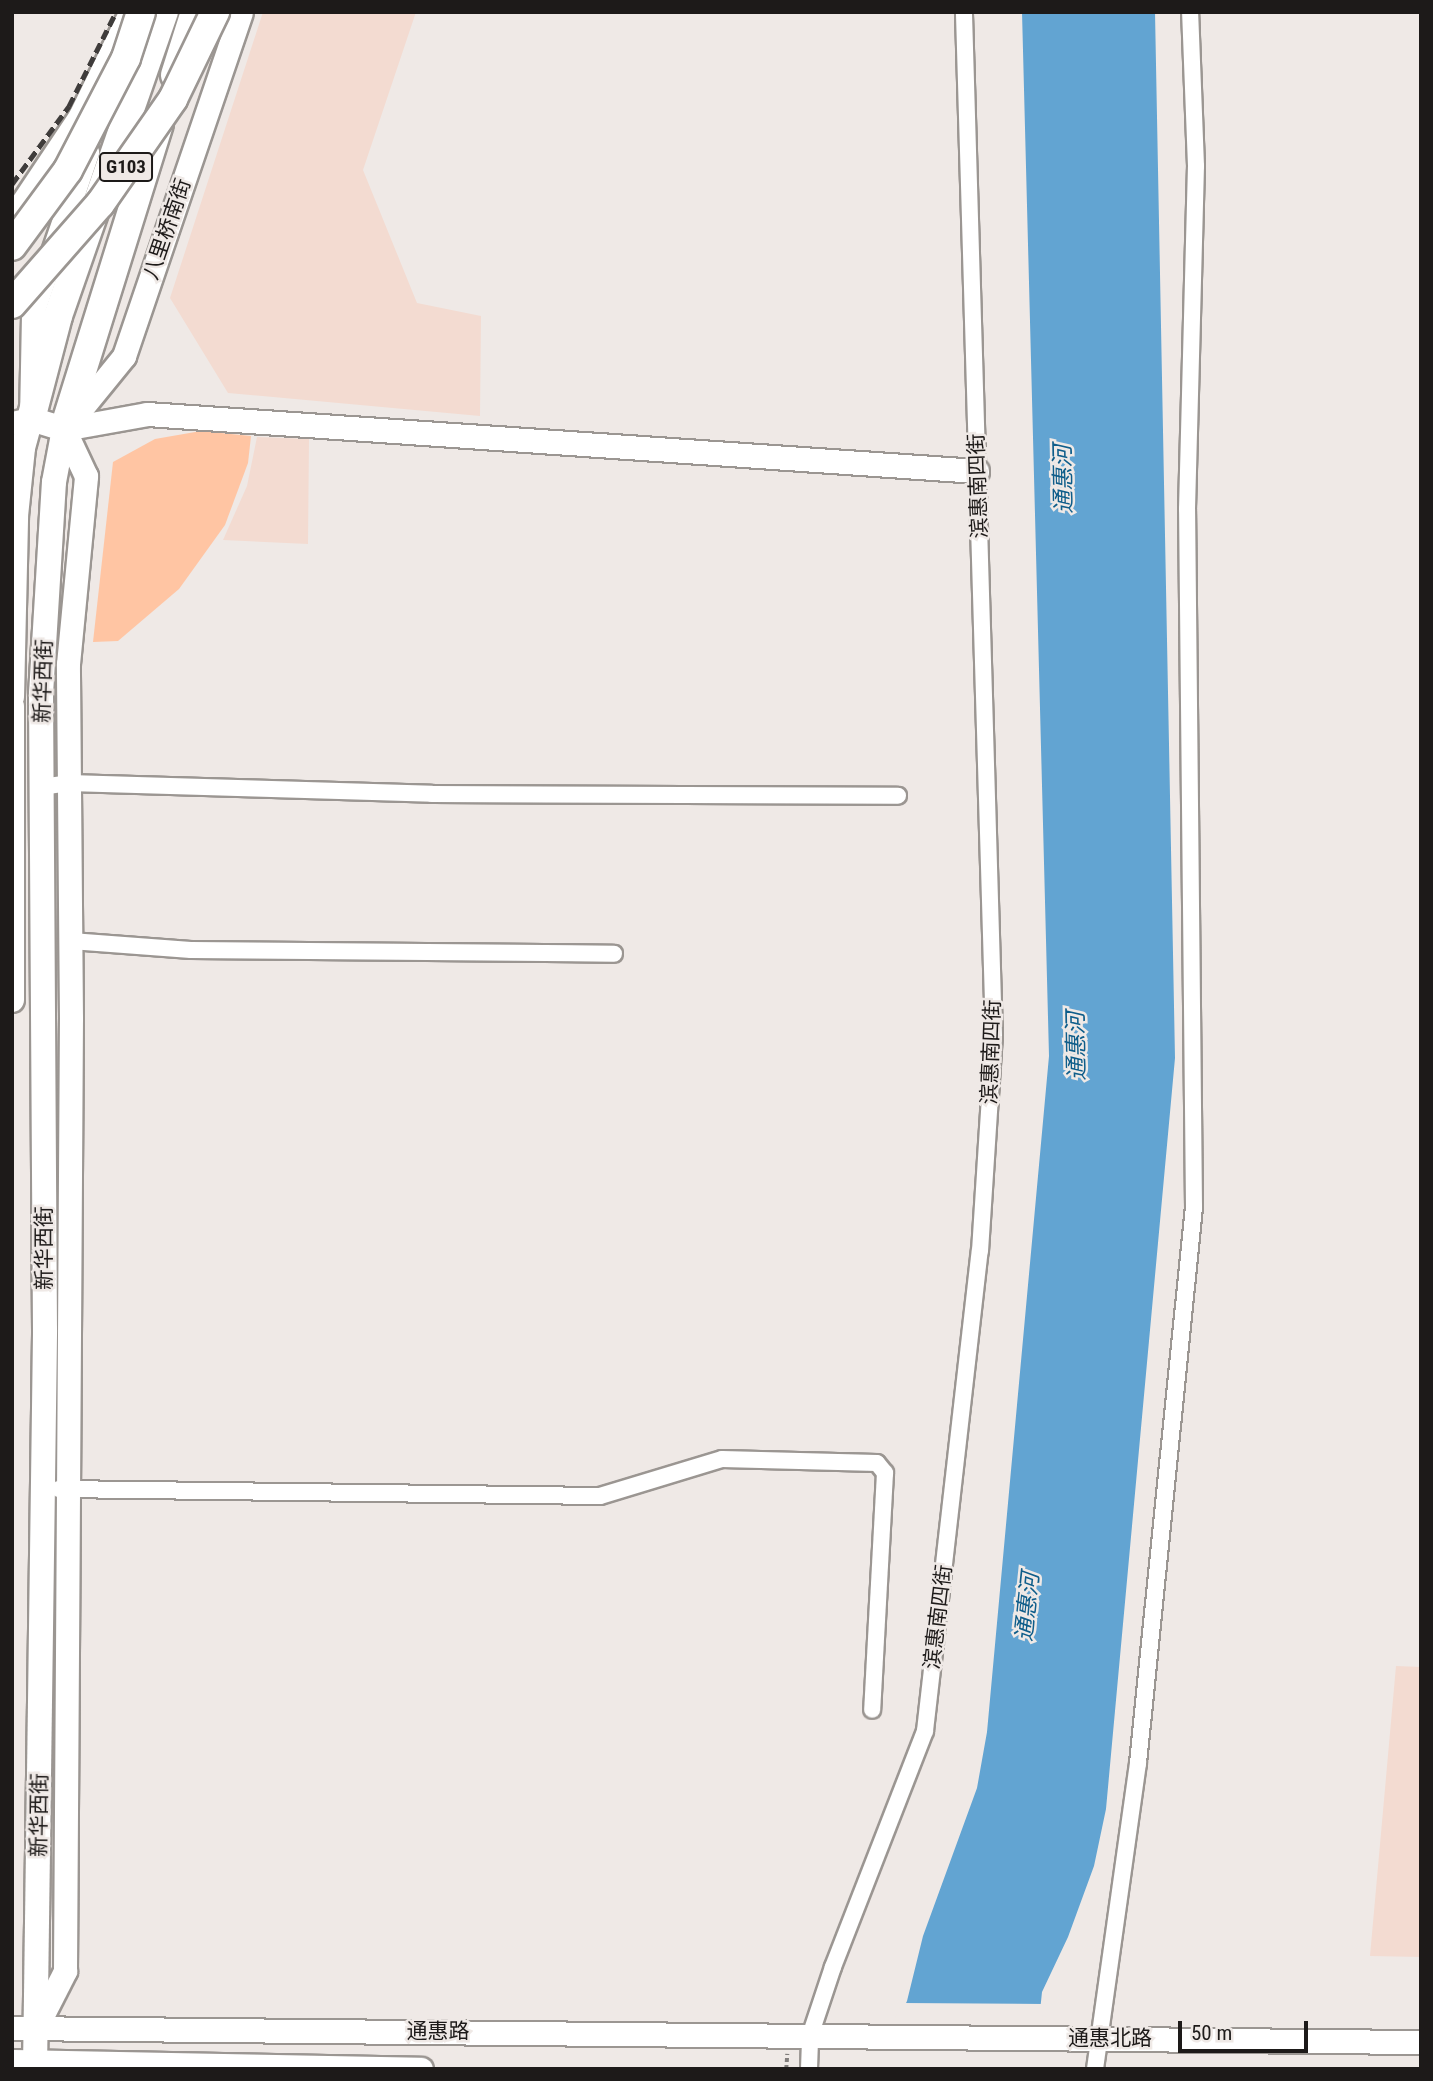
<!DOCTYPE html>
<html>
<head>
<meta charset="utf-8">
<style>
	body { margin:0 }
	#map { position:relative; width:1433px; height:2081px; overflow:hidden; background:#efe9e6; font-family:"Roboto Condensed","Noto Sans SC",sans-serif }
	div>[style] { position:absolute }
	.commercial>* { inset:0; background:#f3dbd1 }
	.green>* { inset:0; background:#ffc5a3 }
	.water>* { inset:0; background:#62a4d2 }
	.pier>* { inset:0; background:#efe9e6 }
	.path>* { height:3.5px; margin-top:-1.75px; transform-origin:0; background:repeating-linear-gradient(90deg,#817d7b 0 3.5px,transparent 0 7px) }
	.roads { filter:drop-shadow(2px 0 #9b9692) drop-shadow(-2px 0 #9b9692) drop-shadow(0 2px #9b9692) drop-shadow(0 -2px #9b9692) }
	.street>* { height:16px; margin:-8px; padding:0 8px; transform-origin:8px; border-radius:8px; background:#fff }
	.secondary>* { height:23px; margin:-11.5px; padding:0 11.5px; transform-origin:11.5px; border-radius:11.5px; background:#fff }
	.primary>* { height:24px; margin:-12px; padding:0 12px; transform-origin:12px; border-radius:12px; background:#fff }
	.highway>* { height:28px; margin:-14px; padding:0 14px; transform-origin:14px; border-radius:14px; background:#fff }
	.rail>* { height:5px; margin-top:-2.5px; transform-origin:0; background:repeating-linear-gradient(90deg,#3f3c3b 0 10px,transparent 0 15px) }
	.bridges { filter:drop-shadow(2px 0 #9b9692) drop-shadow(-2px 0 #9b9692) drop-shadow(0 2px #9b9692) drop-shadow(0 -2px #9b9692) }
	.highway-bridge>* { height:28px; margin:-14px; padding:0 14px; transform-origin:14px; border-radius:14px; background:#fff }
	span { translate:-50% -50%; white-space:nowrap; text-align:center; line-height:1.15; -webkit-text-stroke:5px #efe9e6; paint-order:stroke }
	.shield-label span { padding:2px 5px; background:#efe9e6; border:2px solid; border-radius:5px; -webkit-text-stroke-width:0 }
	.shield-label { font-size:19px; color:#1d1a19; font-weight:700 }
	.street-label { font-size:21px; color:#1d1a19 }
	.water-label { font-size:23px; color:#0e5d8a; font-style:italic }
	.frame { position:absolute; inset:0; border:14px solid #1d1a19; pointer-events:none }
	.scale { position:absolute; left:1178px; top:2021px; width:130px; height:32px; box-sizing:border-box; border:4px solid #1d1a19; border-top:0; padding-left:9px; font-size:21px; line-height:24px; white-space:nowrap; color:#1d1a19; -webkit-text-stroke:5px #efe9e6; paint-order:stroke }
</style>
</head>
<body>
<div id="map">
	<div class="commercial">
		<div style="clip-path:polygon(263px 12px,416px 12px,363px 170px,417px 303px,481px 316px,480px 416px,228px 393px,170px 298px)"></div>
		<div style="clip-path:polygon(257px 437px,309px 439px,308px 544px,223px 540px,247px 486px)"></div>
		<div style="clip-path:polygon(1396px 1666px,1421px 1667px,1421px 1957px,1370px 1956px)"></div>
	</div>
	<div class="green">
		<div style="clip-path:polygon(201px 431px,251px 436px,248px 463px,225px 525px,179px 589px,118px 641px,93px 642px,113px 462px,155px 439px)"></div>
	</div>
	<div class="water">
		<div style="clip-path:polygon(1022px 12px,1155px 12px,1175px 1058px,1106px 1809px,1094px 1866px,1068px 1937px,1042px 1992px,1034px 2069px,874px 2069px,907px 2001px,923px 1936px,977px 1788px,987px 1732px,1049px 1056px)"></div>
	</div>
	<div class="pier">
		<div style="clip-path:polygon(902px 2003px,1044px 2004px,1038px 2069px,870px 2069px)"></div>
	</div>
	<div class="path">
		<div style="left:786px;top:2069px;width:15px;rotate:-86deg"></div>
	</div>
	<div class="roads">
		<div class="street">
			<div style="left:41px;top:787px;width:28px;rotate:-8deg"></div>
			<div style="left:69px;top:783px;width:363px;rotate:1.7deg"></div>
			<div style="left:432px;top:794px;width:466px;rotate:0.2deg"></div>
			<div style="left:71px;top:941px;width:120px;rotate:4.3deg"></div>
			<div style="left:191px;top:950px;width:423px;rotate:0.5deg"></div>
			<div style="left:59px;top:1489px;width:541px;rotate:0.74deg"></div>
			<div style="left:600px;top:1496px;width:127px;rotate:-16.9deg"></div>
			<div style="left:722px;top:1459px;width:155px;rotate:1.5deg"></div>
			<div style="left:877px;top:1463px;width:13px;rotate:51deg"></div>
			<div style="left:885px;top:1473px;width:237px;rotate:93.1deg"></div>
			<div style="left:809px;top:2069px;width:33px;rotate:-88deg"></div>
			<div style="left:810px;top:2036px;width:73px;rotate:-71.6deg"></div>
			<div style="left:833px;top:1967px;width:253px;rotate:-68.7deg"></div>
			<div style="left:925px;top:1731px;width:483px;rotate:-83.5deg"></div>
			<div style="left:980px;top:1251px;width:214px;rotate:-86.3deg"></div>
			<div style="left:994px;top:1037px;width:1025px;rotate:-91.68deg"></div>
			<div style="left:1095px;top:2069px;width:309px;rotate:-82deg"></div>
			<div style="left:1138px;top:1763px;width:559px;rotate:-84.25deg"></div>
			<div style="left:1194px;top:1207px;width:698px;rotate:-90.57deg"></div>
			<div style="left:1187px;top:509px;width:343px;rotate:-88.5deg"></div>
			<div style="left:1196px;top:166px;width:154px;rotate:-92.2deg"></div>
		</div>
		<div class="secondary">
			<div style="left:12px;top:218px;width:123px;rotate:-56.3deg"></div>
			<div style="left:80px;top:116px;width:112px;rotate:-64.1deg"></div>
			<div style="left:12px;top:423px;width:19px;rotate:-12deg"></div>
			<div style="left:31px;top:419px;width:109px;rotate:-88.9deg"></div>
			<div style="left:33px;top:310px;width:167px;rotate:-71.1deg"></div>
			<div style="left:68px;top:425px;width:89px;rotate:-50.9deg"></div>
			<div style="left:124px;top:356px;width:363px;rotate:-71.2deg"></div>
			<div style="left:64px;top:429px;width:84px;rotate:-10.2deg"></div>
			<div style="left:147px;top:414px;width:832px;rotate:3.93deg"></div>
			<div style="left:12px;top:2028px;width:1409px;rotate:0.57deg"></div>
			<div style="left:36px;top:2028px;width:64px;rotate:-63deg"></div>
			<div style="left:65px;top:1971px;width:953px;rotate:-89.64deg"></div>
			<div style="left:71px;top:1018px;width:354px;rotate:-90.5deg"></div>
			<div style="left:68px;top:664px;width:189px;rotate:-84.5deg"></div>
			<div style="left:86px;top:476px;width:52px;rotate:-115.1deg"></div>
			<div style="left:12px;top:2061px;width:409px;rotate:1.1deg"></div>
		</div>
		<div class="primary">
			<div style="left:12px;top:697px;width:181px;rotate:-88.7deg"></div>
			<div style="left:16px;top:516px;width:68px;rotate:-84.1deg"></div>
			<div style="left:23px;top:448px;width:30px;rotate:-75deg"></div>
			<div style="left:31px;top:419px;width:34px;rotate:17deg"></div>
			<div style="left:12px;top:706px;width:294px;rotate:90deg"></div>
			<div style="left:35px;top:2069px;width:739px;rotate:-89.22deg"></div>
			<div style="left:45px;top:1330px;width:636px;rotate:-90.36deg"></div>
			<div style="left:41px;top:694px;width:212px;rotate:-86.5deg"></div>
			<div style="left:54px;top:482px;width:54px;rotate:-79.3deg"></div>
		</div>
		<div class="highway">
			<div style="left:175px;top:75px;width:66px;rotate:-72.4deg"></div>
			<div style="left:31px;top:419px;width:106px;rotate:-75.3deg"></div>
			<div style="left:58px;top:316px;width:322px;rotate:-70.8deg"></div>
			<div style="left:64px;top:429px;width:319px;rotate:-72.7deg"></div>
		</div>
	</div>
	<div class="rail">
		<div style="left:12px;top:184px;width:97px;rotate:-53.8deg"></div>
		<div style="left:69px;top:106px;width:105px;rotate:-63.4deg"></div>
	</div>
	<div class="bridges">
		<div class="highway-bridge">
			<div style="left:12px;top:246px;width:94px;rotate:-53.6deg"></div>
			<div style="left:68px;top:170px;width:126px;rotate:-62.6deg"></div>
			<div style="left:126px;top:58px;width:48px;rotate:-71.9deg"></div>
			<div style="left:12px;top:304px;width:133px;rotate:-48.7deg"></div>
			<div style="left:100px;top:204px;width:128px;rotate:-55.2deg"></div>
			<div style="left:173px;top:99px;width:97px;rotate:-64.2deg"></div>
		</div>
	</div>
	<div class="shield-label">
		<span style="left:126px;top:167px">G103</span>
	</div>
	<div class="street-label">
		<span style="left:167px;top:229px;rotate:-71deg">八里桥南街</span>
		<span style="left:978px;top:486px;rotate:-92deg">滨惠南四街</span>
		<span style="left:43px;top:681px;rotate:-88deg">新华西街</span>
		<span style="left:991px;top:1052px;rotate:-88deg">滨惠南四街</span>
		<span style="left:44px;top:1248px;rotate:-90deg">新华西街</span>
		<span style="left:938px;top:1617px;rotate:-83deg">滨惠南四街</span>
		<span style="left:39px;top:1815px;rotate:-89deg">新华西街</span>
		<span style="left:438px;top:2031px">通惠路</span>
		<span style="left:1110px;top:2038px">通惠北路</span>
	</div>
	<div class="water-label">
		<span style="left:1064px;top:479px;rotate:-91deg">通惠河</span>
		<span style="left:1077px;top:1046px;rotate:-91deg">通惠河</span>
		<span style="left:1028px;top:1607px;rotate:-84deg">通惠河</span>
	</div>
	<div class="frame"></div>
	<div class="scale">50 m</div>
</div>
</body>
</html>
